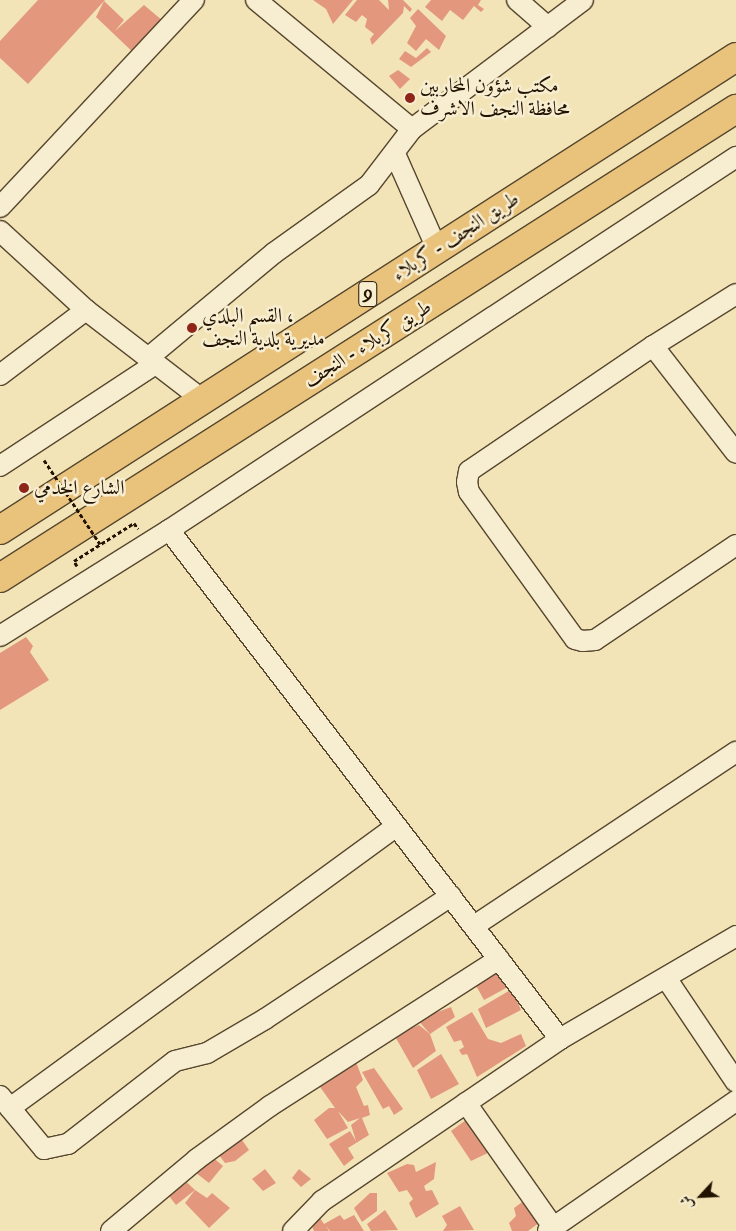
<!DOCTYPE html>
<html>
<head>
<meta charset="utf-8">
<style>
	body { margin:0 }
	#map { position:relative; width:736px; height:1231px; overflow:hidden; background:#f2e4b7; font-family:"IM FELL DW Pica",Amiri,serif }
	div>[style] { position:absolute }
	.building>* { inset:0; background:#e3987d }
	.path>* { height:3px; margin-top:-1.5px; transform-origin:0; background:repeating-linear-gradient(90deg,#221301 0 4px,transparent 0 6.5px) }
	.roads { filter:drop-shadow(1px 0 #56472e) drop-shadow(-1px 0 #56472e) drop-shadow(0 1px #56472e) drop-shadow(0 -1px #56472e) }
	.minor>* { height:20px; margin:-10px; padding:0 10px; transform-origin:10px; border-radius:10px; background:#f7edd0 }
	.highway>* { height:28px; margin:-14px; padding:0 14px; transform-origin:14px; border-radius:14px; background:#e9c27c }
	.path-bridge>* { height:3px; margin-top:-1.5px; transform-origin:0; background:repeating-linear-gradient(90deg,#221301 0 4px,transparent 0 6.5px) }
	.dots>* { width:14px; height:14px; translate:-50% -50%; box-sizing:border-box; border:2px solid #f7edd0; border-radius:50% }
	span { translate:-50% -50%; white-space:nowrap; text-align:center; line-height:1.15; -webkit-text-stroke:5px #f7edd0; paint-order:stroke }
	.shield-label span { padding:1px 4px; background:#f7edd0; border:1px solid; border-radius:4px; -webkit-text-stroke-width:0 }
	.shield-label { font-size:19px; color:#221301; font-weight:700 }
	.poi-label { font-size:20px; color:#221301 }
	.left { translate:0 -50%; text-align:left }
	.street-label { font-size:20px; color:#221301 }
	.north { position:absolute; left:676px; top:1171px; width:50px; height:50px; -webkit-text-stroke:4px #f7edd0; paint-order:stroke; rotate:245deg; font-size:14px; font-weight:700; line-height:20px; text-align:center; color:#221301 }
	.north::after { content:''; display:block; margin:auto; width:18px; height:22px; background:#221301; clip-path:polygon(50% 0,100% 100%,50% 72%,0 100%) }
</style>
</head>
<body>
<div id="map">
	<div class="building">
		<div style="clip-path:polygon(38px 0,105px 0,28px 84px,0 58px,0 41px)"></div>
		<div style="clip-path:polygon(313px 0,353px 0,333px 24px,326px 9px)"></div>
		<div style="clip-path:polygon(357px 0,379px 0,389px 10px,388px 0,403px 0,412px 9px,410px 12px,404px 6px,403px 13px,372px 45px,370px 39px,374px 34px,365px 27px,367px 19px,362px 15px,356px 22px,345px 15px)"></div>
		<div style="clip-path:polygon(431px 0,481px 0,478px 5px,484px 9px,481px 12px,474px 6px,463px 20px,450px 10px,442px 21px,425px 7px)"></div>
		<div style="clip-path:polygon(104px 1px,124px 20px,115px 31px,144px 5px,169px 26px,139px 58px,96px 17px)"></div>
		<div style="clip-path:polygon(418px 9px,446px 36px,439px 50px,426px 39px,416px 51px,407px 43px,416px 26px,410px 18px)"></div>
		<div style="clip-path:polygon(427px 48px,431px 52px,411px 67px,399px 59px,405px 51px,416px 58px)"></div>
		<div style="clip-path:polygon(398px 70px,410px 79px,400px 89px,389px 76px)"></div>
		<div style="clip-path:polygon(26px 637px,33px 646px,30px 652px,49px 680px,0 710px,0 653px)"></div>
		<div style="clip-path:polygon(494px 967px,508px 987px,484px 1000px,474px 982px)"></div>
		<div style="clip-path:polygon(512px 989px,521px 1010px,486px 1028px,478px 1009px)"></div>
		<div style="clip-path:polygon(451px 1007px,455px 1017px,430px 1034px,416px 1018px,430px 1009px,435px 1013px)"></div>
		<div style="clip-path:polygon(472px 1012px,488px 1039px,501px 1043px,521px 1034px,526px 1046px,477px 1077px,467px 1054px,462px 1055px,459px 1050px,464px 1047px,461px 1040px,454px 1042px,446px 1027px)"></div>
		<div style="clip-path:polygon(407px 1025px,409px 1029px,419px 1025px,430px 1034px,436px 1051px,413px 1068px,393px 1033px)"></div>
		<div style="clip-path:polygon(441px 1054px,459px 1084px,431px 1099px,417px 1070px)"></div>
		<div style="clip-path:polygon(354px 1057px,363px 1080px,356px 1087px,364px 1106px,368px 1105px,370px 1115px,362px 1118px,369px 1135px,348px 1148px,354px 1158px,344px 1166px,329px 1144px,350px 1131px,356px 1141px,351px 1125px,360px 1118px,348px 1122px,338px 1111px,348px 1128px,327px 1139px,314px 1120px,329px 1108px,335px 1108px,318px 1084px)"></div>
		<div style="clip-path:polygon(374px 1068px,403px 1109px,394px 1115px,389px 1106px,383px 1109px,362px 1072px)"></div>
		<div style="clip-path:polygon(474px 1114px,494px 1150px,471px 1161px,451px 1131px)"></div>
		<div style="clip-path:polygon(238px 1134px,249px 1150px,235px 1161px,225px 1163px,216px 1151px)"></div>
		<div style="clip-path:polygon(210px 1155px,223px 1166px,209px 1183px,191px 1169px)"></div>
		<div style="clip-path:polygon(436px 1162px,434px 1179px,424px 1186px,426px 1191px,432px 1190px,439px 1204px,416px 1218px,409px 1203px,413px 1199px,407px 1190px,399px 1192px,387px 1173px,407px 1164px,414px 1165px,416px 1172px)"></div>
		<div style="clip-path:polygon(265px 1169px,276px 1183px,263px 1191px,252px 1179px)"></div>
		<div style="clip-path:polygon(299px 1169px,311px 1179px,301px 1187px,292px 1178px)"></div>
		<div style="clip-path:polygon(181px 1177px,195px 1190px,176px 1205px,165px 1191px)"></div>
		<div style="clip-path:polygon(195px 1190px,207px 1198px,212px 1193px,230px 1208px,209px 1228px,185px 1203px)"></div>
		<div style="clip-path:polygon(370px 1193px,377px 1193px,377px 1211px,362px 1222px,354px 1208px)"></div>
		<div style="clip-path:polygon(525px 1200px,539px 1223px,528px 1231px,512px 1231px,509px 1223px,516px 1216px,514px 1208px)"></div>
		<div style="clip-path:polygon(460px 1206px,474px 1230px,443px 1231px,447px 1225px,442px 1216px)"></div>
		<div style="clip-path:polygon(385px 1210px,398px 1230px,371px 1231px,367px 1224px)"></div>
		<div style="clip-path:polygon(340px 1215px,344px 1220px,354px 1215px,364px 1231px,330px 1231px,326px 1226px,329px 1231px,314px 1231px,311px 1224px,320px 1218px,324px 1224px)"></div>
	</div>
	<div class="path">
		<div style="left:77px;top:566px;width:6px;rotate:-121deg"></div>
		<div style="left:74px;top:561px;width:71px;rotate:-32.3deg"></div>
		<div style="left:134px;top:523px;width:7px;rotate:56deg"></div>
	</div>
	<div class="roads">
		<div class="minor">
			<div style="left:256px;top:0;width:202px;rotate:39.6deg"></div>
			<div style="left:517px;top:0;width:41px;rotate:41.1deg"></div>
			<div style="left:395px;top:154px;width:104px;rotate:66.1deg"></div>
			<div style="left:0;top:207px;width:284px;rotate:-46.9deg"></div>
			<div style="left:0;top:231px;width:117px;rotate:42.6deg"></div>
			<div style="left:86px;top:310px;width:149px;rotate:37.6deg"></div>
			<div style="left:736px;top:294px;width:98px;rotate:147.9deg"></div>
			<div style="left:653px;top:346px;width:222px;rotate:145.8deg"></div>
			<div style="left:469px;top:471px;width:11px;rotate:100deg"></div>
			<div style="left:467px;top:482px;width:10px;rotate:79deg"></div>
			<div style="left:469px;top:492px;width:181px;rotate:54.2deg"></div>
			<div style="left:575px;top:639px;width:8px;rotate:14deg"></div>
			<div style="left:583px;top:641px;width:12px;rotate:-5deg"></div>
			<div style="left:595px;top:640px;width:170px;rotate:-34deg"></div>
			<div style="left:653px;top:346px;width:135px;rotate:52.2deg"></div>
			<div style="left:148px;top:358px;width:164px;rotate:-39.8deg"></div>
			<div style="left:274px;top:253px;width:117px;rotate:-35.6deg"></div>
			<div style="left:369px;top:185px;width:71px;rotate:-52.5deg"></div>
			<div style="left:412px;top:129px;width:214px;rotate:-37deg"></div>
			<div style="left:0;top:375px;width:108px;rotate:-37.1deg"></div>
			<div style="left:0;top:466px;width:186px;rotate:-33.3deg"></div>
			<div style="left:169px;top:530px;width:642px;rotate:52.47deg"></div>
			<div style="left:0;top:636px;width:199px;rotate:-32.1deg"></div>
			<div style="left:169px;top:530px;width:679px;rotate:-33.34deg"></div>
			<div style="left:474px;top:926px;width:315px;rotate:-33.6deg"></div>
			<div style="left:666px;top:978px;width:125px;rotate:56.1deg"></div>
			<div style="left:0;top:1096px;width:69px;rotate:50.3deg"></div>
			<div style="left:44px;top:1149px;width:25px;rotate:-12deg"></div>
			<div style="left:68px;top:1144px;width:135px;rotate:-37.8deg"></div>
			<div style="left:175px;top:1061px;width:33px;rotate:-14deg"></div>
			<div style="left:207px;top:1053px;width:67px;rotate:-30.4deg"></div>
			<div style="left:265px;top:1019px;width:223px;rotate:-33.5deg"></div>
			<div style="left:466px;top:1103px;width:151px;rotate:54.9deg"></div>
			<div style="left:10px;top:1108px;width:477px;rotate:-36.1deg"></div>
			<div style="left:111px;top:1231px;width:112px;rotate:-39.9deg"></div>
			<div style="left:197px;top:1159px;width:90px;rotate:-36deg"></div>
			<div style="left:270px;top:1106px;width:272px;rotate:-32.7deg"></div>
			<div style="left:293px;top:1231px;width:42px;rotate:-46deg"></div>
			<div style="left:322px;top:1201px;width:288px;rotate:-34.2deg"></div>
			<div style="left:560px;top:1039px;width:204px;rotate:-30.3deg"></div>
			<div style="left:548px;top:1231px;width:229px;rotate:-34.7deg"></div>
		</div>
		<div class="highway">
			<div style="left:0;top:530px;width:875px;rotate:-32.73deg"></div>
			<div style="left:0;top:578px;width:873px;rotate:-32.51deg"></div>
		</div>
	</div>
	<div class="path-bridge">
		<div style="left:44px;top:460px;width:101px;rotate:56.3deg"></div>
	</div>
	<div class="dots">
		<div style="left:410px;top:98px;background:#8f2418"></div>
		<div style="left:192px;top:328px;background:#8f2418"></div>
		<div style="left:24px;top:488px;background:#8f2418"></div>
	</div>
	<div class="shield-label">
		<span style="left:368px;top:294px">9</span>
	</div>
	<div class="poi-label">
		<span class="left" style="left:420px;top:98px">مكتب شؤون المحاربين<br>محافظة النجف الاشرف</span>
		<span class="left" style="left:202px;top:328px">القسم البلدي ،<br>مديرية بلدية النجف</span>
		<span class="left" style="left:34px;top:488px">الشارع الخدمي</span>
	</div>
	<div class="street-label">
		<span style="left:456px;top:237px;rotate:-33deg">طريق النجف - کربلاء</span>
		<span style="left:368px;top:344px;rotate:-32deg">طريق کربلاء - النجف</span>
	</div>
	<div class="north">ش</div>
</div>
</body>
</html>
